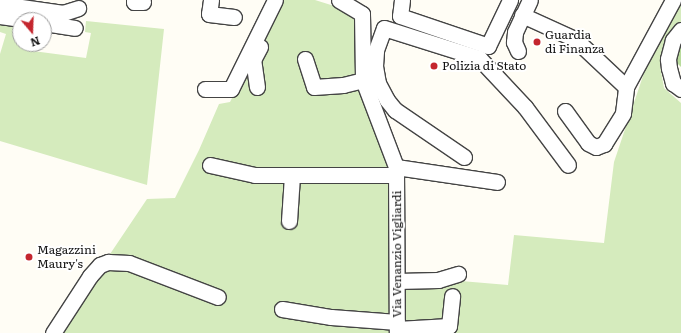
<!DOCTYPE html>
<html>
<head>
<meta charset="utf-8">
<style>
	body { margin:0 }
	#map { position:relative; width:681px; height:333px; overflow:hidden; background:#fffdf5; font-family:Literata,serif }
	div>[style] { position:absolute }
	.green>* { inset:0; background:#d5ebbd }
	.forest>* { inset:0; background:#b9dc9c }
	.roads { filter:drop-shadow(1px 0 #444) drop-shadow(-1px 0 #444) drop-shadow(0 1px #444) drop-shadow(0 -1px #444) }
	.minor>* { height:15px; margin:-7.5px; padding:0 7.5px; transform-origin:7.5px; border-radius:7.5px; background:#fff }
	.dots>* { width:11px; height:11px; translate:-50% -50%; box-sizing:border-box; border:2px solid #fff; border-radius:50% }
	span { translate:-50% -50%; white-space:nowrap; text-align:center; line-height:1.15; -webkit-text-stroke:4px #fff; paint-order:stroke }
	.poi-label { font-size:12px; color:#111 }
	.left { translate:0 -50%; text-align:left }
	.street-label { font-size:12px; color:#111 }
	.north { position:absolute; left:12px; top:12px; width:40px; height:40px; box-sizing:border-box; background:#fff; border:1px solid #a0a0a0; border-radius:50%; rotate:161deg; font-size:11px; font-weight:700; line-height:16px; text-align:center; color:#111 }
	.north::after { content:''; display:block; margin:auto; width:14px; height:18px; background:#c4262e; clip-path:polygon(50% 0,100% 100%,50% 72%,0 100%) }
</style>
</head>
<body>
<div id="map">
	<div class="green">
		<div style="clip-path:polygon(281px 0,315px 0,347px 10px,355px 20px,357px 30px,355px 71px,388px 167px,391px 183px,390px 333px,57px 333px,147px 199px,175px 198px,199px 150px,219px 104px,230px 102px)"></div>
		<div style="clip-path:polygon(678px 0,681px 0,681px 23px,663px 55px,660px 66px,664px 88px,681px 103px,681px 333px,400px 333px,403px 288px,449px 280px,508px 285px,514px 235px,604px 243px,614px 162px,645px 70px,642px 68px)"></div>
		<div style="clip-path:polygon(0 17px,20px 21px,20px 44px,34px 44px,33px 51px,86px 58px,91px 33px,85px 32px,86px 21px,164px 29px,147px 185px,0 141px,0 54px,6px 34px,0 32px)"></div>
	</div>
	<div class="forest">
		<div style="clip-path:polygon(681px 35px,681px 67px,677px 63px,674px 53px)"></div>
	</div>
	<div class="roads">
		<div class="minor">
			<div style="left:134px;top:0;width:2px;rotate:90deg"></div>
			<div style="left:134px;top:2px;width:9px"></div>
			<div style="left:211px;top:0;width:14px;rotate:98deg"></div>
			<div style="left:209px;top:14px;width:25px;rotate:7deg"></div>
			<div style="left:339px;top:0;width:27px;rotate:31deg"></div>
			<div style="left:362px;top:14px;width:66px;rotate:89.1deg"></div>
			<div style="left:363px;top:80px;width:93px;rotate:69.2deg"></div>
			<div style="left:396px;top:167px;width:166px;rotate:89.7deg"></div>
			<div style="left:402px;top:0;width:16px;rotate:97deg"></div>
			<div style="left:400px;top:16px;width:93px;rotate:18.8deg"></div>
			<div style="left:488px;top:46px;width:51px;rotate:-64.4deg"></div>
			<div style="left:0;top:4px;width:64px;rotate:8.1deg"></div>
			<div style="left:63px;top:13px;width:16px;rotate:-18deg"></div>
			<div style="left:522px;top:15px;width:58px;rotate:24.4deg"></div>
			<div style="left:575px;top:39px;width:70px;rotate:43.3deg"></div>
			<div style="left:626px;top:87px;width:99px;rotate:-61.6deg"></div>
			<div style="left:0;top:16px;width:27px;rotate:8deg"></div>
			<div style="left:44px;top:23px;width:31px;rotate:9deg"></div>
			<div style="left:681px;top:30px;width:13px;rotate:129deg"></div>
			<div style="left:673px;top:40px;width:20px;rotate:105deg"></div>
			<div style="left:668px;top:59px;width:9px;rotate:84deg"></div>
			<div style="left:669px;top:68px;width:16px;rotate:75deg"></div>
			<div style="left:673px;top:83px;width:10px;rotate:37deg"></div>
			<div style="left:518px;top:51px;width:10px;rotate:-114deg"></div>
			<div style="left:514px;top:42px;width:10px;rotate:-84deg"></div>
			<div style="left:515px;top:32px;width:35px;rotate:-65deg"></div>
			<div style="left:305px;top:59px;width:29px;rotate:72deg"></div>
			<div style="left:314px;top:87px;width:29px;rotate:-4deg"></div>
			<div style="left:343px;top:85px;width:21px;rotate:-14deg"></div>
			<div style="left:257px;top:87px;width:27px;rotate:-98deg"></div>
			<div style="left:253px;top:60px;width:15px;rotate:-62deg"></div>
			<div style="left:205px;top:89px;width:26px"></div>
			<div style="left:231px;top:89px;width:99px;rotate:-63.7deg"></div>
			<div style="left:565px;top:111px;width:39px;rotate:54deg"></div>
			<div style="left:588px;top:143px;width:9px;rotate:27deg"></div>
			<div style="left:596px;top:147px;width:9px;rotate:-21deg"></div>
			<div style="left:604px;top:144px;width:36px;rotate:-58deg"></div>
			<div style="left:623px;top:113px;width:26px;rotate:-83deg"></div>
			<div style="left:464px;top:157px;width:83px;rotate:-145.7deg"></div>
			<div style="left:395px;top:110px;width:13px;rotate:-129deg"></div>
			<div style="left:387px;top:100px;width:19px;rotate:-118deg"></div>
			<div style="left:378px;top:83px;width:17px;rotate:-100deg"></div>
			<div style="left:375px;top:66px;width:16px;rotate:-86deg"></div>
			<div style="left:376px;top:50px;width:23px;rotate:-70deg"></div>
			<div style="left:384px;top:28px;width:100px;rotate:17.5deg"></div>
			<div style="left:479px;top:58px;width:67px;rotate:46.8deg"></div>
			<div style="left:525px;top:107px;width:72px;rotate:53.4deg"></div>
			<div style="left:210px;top:165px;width:46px;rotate:12.5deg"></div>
			<div style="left:255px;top:175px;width:141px"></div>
			<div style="left:396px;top:167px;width:102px;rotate:8.4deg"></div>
			<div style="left:289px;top:221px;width:45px;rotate:-86.2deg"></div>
			<div style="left:397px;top:281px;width:41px;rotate:-1.4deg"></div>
			<div style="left:438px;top:280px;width:21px;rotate:-17deg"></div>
			<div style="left:282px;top:309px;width:50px;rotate:9.3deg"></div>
			<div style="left:331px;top:317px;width:66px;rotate:4.3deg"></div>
			<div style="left:397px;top:329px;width:52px;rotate:-3.3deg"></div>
			<div style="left:449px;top:326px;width:30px;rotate:-84deg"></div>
			<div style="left:53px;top:333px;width:68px;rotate:-57deg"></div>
			<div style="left:90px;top:276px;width:15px;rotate:-48deg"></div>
			<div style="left:100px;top:265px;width:9px;rotate:-21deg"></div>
			<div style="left:108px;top:262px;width:21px;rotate:3deg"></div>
			<div style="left:129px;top:263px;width:95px;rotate:20.9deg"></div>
		</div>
	</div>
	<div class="dots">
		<div style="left:537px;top:42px;background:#c4262e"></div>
		<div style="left:434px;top:66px;background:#c4262e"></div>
		<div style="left:29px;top:257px;background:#c4262e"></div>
	</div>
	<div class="poi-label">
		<span class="left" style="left:545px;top:42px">Guardia<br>di Finanza</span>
		<span class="left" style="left:442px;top:66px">Polizia di Stato</span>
		<span class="left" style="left:37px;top:257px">Magazzini<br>Maury's</span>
	</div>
	<div class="street-label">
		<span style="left:397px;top:254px;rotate:-90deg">Via Venanzio Vigliardi</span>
	</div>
	<div class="north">N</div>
</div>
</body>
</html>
